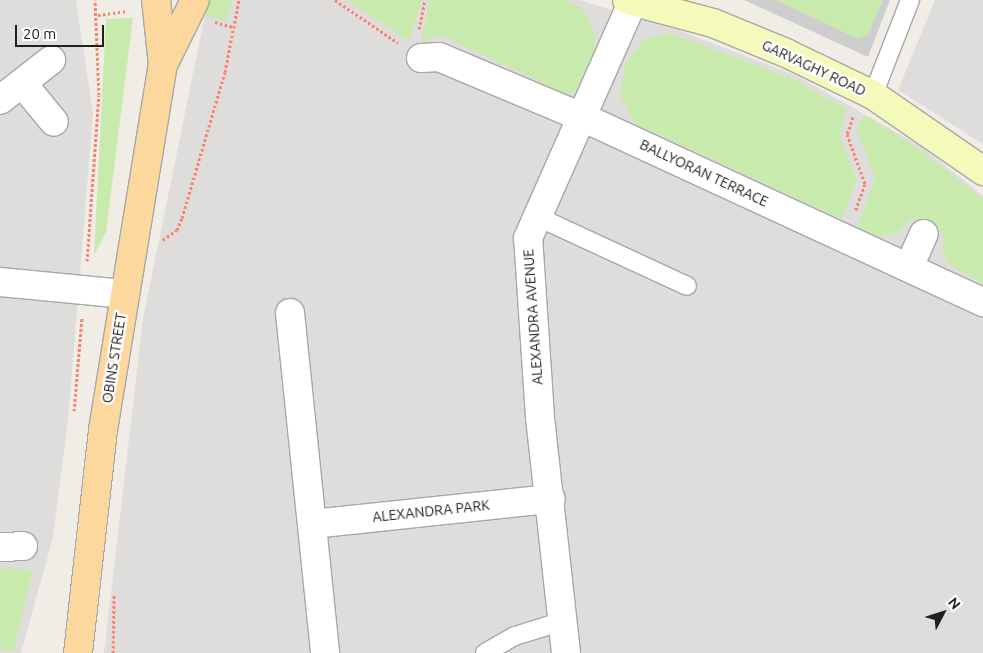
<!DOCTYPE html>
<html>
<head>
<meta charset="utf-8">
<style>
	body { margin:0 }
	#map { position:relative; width:983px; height:653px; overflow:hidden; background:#f0ede6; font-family:Ubuntu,sans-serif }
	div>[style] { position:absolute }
	.residential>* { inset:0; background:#dedddc }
	.religious>* { inset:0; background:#cecece }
	.grass>* { inset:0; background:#c8eaac }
	.path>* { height:3px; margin-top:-1.5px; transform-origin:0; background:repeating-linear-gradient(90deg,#fb816c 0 2.5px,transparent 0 5px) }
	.roads { filter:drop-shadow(1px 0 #a7a7a7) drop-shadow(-1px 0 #a7a7a7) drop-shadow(0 1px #a7a7a7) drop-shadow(0 -1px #a7a7a7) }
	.lane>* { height:18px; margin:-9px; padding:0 9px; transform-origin:9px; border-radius:9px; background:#fff }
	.street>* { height:28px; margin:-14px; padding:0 14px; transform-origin:14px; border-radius:14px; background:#fff }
	.secondary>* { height:28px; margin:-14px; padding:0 14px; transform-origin:14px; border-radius:14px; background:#f4faba }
	.primary>* { height:28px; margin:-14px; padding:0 14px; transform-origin:14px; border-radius:14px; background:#fcd89f }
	span { translate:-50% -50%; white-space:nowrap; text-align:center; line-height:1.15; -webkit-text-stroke:4.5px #fff; paint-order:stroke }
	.street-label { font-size:14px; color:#202020 }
	.north { position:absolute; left:918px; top:588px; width:50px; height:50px; -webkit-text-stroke:4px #fff; paint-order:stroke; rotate:50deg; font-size:14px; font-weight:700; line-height:20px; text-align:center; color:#202020 }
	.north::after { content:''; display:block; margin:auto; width:18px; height:22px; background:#202020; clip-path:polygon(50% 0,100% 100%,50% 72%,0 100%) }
	.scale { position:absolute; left:15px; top:25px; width:89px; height:22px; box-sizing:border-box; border:2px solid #202020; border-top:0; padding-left:6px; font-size:15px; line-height:18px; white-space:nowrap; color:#202020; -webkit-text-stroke:4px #fff; paint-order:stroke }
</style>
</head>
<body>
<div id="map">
	<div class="residential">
		<div style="clip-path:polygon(0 0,76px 0,93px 113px,68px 420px,53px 537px,21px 653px,0 653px)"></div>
		<div style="clip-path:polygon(208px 0,579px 0,678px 30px,797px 76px,922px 147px,983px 196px,983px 653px,104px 653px,143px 319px)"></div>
		<div style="clip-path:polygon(935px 0,983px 0,983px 144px,898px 90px)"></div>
	</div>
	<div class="religious">
		<div style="clip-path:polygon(744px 0,890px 0,868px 57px)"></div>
	</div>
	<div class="grass">
		<div style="clip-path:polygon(211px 0,233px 0,226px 21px,204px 15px)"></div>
		<div style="clip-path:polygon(346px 0,422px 0,409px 41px)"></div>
		<div style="clip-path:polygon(429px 0,566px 0,583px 9px,592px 25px,596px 51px,576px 90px,566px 94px,441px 35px,421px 43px)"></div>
		<div style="clip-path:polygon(776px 0,883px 0,868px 35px,858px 39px)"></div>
		<div style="clip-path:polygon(133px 18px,106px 232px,94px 255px,106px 19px)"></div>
		<div style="clip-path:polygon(669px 33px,787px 76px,846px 108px,840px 138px,857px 180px,841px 219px,636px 124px,620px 96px,626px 62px,645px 39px)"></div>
		<div style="clip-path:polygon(865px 115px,919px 149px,983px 199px,983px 284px,949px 264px,942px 249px,944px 234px,912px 218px,899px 231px,881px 237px,857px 228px,875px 177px,856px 130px)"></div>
		<div style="clip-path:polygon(6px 568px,33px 570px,13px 652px,0 649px,0 570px)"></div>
	</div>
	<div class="path">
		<div style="left:335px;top:0;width:76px;rotate:34.3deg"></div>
		<div style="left:98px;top:15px;width:29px;rotate:-8deg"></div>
		<div style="left:215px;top:22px;width:20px;rotate:15deg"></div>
		<div style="left:419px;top:29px;width:30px;rotate:-78deg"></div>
		<div style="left:853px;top:117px;width:18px;rotate:109deg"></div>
		<div style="left:847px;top:134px;width:53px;rotate:70.2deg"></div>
		<div style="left:865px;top:184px;width:29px;rotate:110deg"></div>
		<div style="left:163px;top:240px;width:17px;rotate:-36deg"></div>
		<div style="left:177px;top:230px;width:13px;rotate:-67deg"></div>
		<div style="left:182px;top:218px;width:152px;rotate:-73.6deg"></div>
		<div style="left:225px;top:72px;width:73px;rotate:-79deg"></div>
		<div style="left:87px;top:261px;width:166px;rotate:-85.9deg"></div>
		<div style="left:99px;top:95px;width:95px;rotate:-92.4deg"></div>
		<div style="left:74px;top:411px;width:94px;rotate:-85.1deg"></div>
		<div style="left:113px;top:653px;width:58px;rotate:-89deg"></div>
	</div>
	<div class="roads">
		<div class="lane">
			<div style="left:873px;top:95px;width:102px;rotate:-68.7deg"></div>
			<div style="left:538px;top:217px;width:164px;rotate:24.8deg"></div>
			<div style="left:485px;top:653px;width:34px;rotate:-30deg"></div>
			<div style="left:515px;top:636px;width:50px;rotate:-17.4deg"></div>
		</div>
		<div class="street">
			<div style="left:421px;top:58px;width:18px;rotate:-3deg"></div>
			<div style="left:439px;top:57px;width:155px;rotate:22.8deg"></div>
			<div style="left:582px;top:117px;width:442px;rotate:24.8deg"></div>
			<div style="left:22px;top:83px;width:50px;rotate:50.6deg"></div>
			<div style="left:0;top:100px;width:65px;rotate:-38.1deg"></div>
			<div style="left:909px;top:267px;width:36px;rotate:-66deg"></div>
			<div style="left:0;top:282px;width:125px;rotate:5.5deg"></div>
			<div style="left:290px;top:313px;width:342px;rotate:84.1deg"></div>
			<div style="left:312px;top:524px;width:240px;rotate:-6deg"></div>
			<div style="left:0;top:547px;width:23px;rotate:-2deg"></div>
			<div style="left:566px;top:653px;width:237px;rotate:-96.3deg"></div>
			<div style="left:540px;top:417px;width:179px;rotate:-93.8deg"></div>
			<div style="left:528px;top:238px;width:259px;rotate:-66.1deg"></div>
		</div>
		<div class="secondary">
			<div style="left:627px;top:0;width:89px;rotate:15deg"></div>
			<div style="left:713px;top:23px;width:79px;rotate:22.3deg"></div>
			<div style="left:786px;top:53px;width:97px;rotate:25.8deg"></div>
			<div style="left:873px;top:95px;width:134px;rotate:34.6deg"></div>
		</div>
		<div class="primary">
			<div style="left:163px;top:65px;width:72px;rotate:-63.8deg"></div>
			<div style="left:78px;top:653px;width:224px;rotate:-83.6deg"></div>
			<div style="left:103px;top:430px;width:370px;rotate:-80.7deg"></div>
			<div style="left:163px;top:65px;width:65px;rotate:-96.1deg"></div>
		</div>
	</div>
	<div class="street-label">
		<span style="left:814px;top:68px;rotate:25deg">GARVAGHY ROAD</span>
		<span style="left:704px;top:173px;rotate:25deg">BALLYORAN TERRACE</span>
		<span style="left:533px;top:317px;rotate:-94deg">ALEXANDRA AVENUE</span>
		<span style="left:114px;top:358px;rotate:-81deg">OBINS STREET</span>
		<span style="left:431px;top:511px;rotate:-6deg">ALEXANDRA PARK</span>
	</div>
	<div class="north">N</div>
	<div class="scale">20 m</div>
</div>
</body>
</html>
